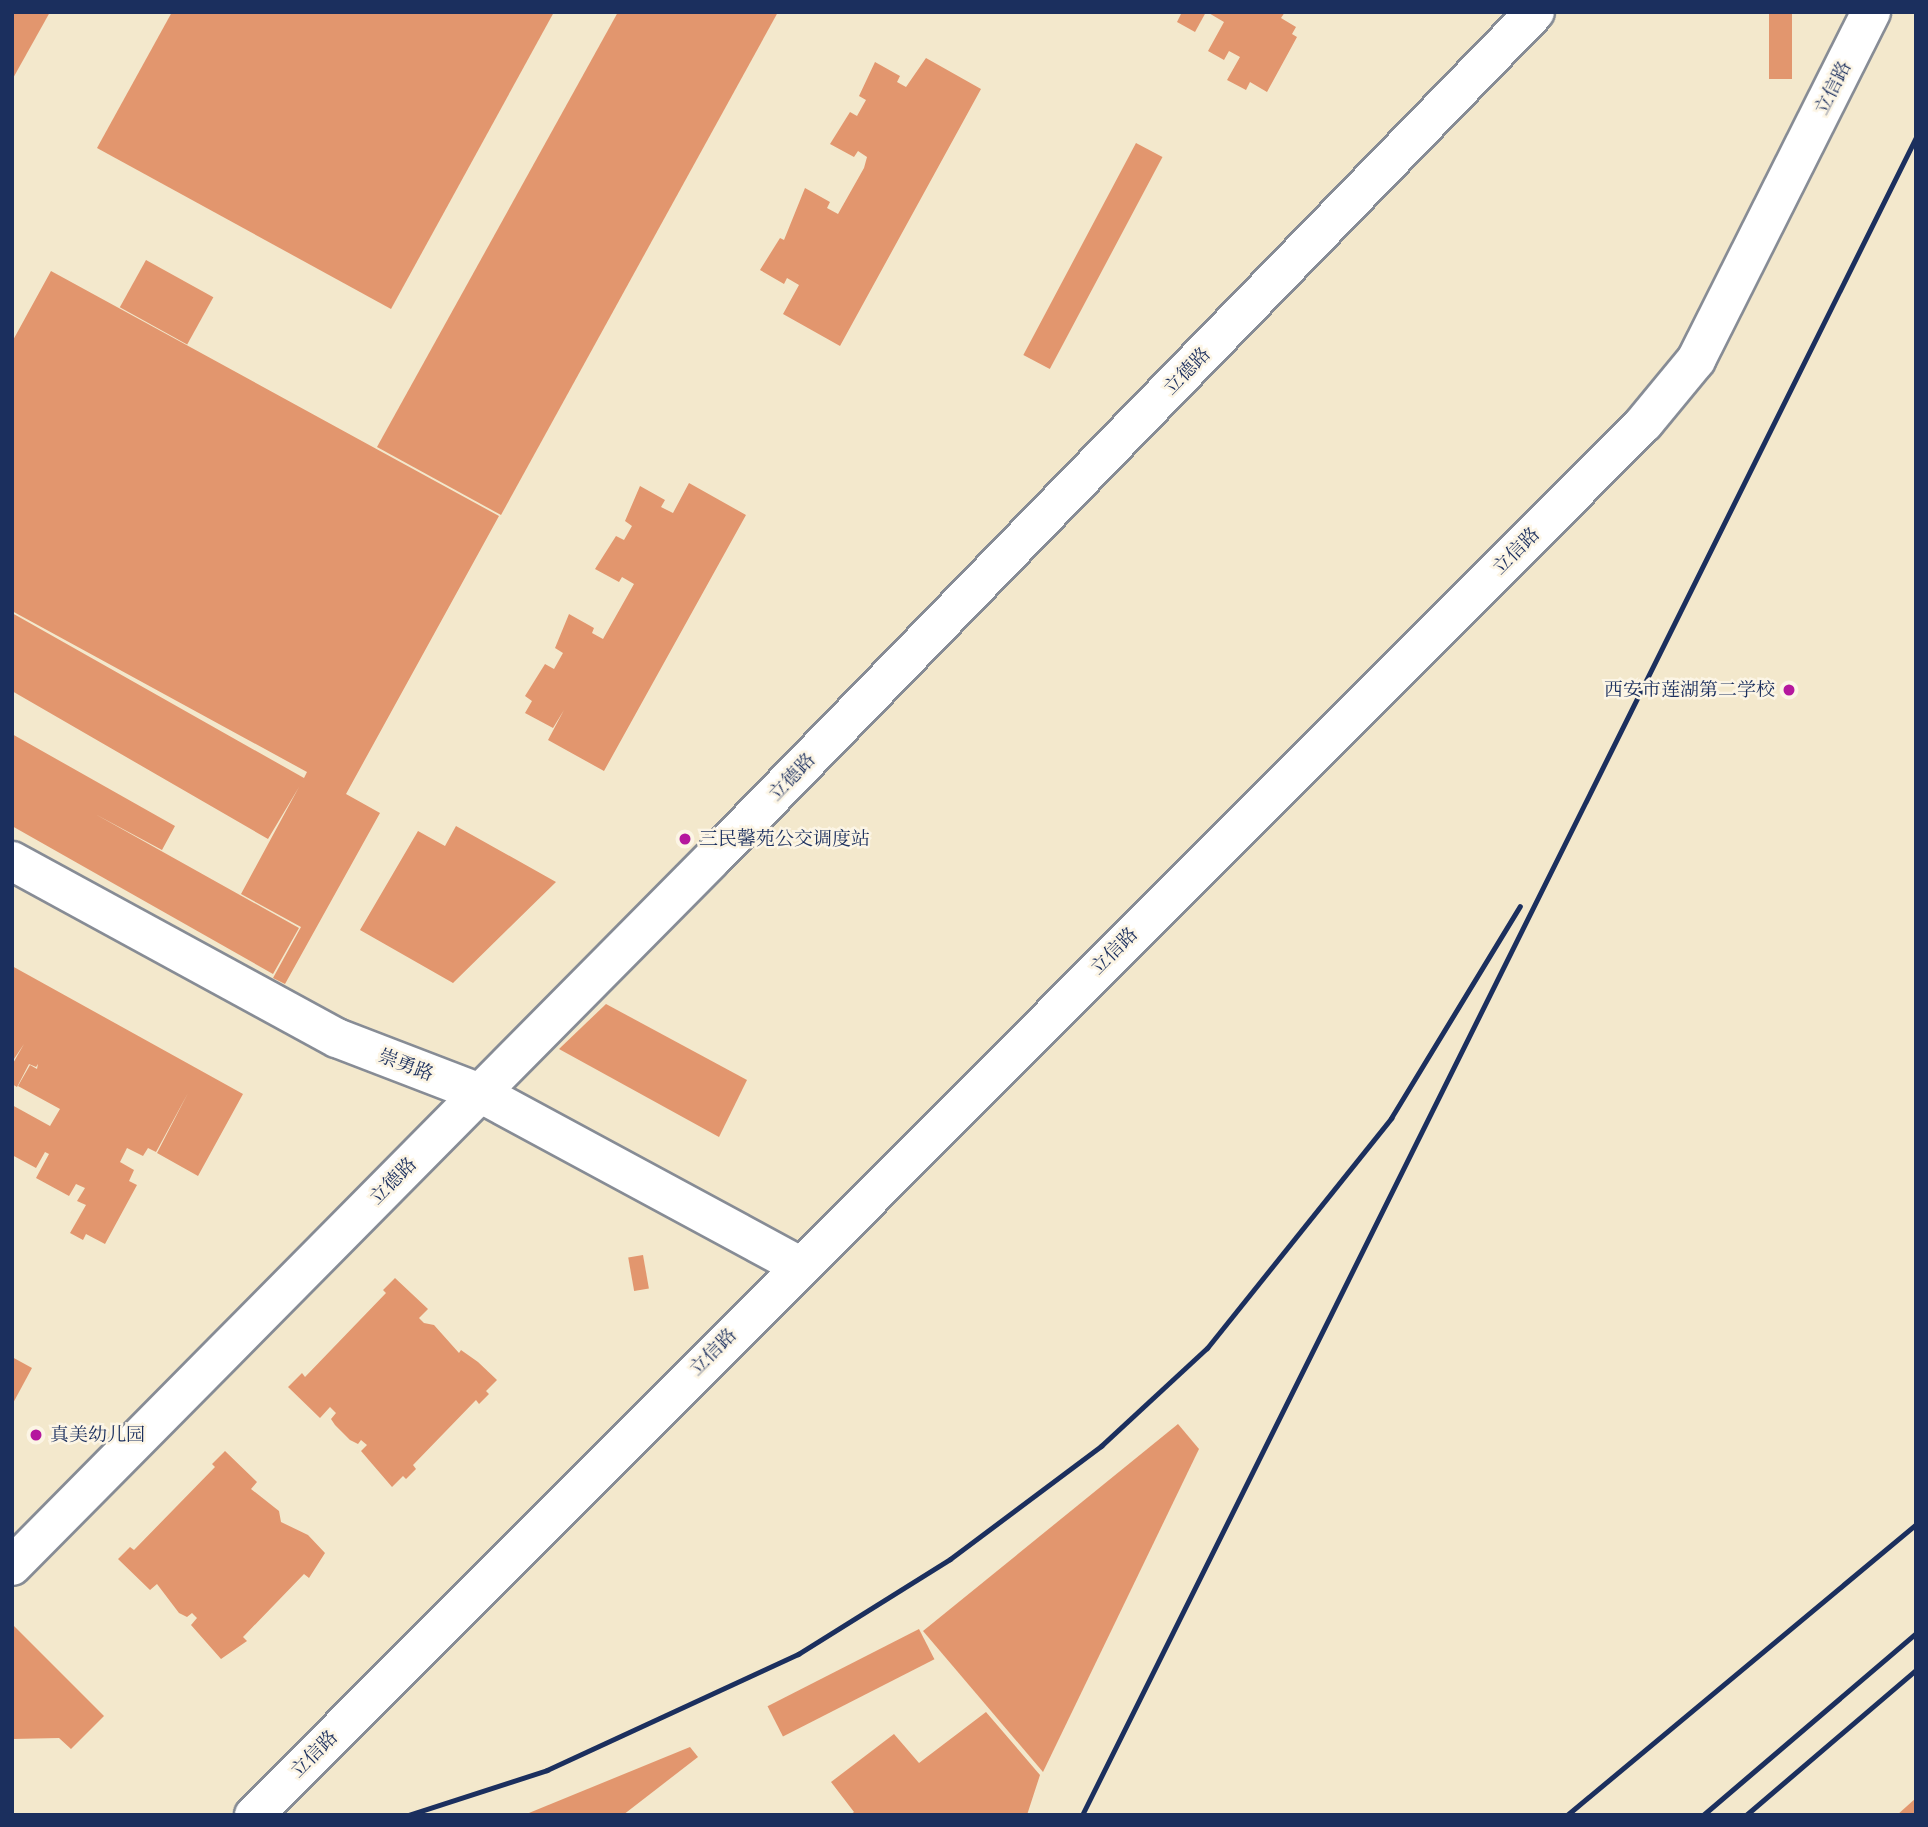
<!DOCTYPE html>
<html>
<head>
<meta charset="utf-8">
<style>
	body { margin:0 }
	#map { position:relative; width:1928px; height:1827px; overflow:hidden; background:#f3e8cc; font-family:"IM FELL Great Primer","Noto Serif SC",serif }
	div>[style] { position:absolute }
	.building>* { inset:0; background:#e2966e; transform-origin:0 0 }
	.roads { filter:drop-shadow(2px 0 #878c95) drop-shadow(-2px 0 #878c95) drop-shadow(0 2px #878c95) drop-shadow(0 -2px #878c95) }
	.minor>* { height:38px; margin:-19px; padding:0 19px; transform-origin:19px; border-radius:19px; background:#fff }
	.tertiary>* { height:38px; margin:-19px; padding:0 19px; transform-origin:19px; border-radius:19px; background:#fff }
	.rail>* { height:5px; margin:-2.5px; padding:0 2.5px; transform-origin:2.5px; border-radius:2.5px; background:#1b2f5e }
	.dots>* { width:19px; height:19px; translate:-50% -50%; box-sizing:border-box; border:4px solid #fcf5e5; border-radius:50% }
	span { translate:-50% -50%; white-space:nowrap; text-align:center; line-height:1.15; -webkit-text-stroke:5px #fcf5e5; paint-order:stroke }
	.street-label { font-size:19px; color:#1b2f5e }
	.poi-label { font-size:19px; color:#1b2f5e }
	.right { translate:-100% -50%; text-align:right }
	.left { translate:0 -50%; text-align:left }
	.frame { position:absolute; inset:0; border:14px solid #1b2f5e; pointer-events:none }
</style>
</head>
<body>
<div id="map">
	<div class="building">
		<div style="clip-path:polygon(12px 12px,50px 12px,12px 80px)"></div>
		<div style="clip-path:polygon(172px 12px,554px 12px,391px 309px,97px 148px)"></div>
		<div style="clip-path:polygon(618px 12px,778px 12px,501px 515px,377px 447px)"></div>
		<div style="clip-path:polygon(1182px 12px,1206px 12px,1195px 32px,1177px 22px)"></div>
		<div style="clip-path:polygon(1207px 12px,1285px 12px,1281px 18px,1296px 27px,1292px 34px,1297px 37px,1267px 92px,1250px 82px,1246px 90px,1227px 80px,1240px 57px,1229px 51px,1224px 60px,1208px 51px,1224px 22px)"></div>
		<div style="left:1769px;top:12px;width:23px;height:67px"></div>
		<div style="clip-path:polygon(926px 58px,981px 89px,840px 346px,783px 314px,799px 285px,787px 278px,784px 284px,760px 270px,780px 238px,784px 240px,805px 188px,830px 202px,827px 208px,838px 214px,864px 168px,867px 157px,858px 151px,854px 157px,830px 144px,850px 112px,857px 116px,866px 100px,859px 96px,875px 62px,900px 76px,897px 82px,906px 87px)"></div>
		<div style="left:1136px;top:143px;width:30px;height:240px;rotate:28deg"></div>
		<div style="left:146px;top:260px;width:77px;height:54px;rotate:29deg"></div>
		<div style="clip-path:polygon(51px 271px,499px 516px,346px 794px,380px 813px,285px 984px,273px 978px,301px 927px,241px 894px,299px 787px,268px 839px,12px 691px,12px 613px,304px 778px,307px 772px,12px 611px,12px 342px)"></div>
		<div style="clip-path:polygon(689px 483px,746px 515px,604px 771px,548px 740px,564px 710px,553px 728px,525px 713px,532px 701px,525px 696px,545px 664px,554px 669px,563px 653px,555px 648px,569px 614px,594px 628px,592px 633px,603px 639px,634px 584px,622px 577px,619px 582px,595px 569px,616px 536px,624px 540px,632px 526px,625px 521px,640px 486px,665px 500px,661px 507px,673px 513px)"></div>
		<div style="clip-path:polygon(12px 734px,175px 826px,162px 850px,95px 814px,299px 928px,273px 974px,12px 826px)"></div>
		<div style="clip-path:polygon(456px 826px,556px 882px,453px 983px,360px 930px,418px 831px,445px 846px)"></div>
		<div style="clip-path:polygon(12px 966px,243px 1094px,198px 1176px,157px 1153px,188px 1093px,156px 1152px,148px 1148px,143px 1156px,127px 1148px,120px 1162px,134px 1170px,129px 1181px,137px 1185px,105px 1244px,86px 1234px,83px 1240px,70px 1233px,86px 1205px,77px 1201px,85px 1188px,76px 1184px,69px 1196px,36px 1178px,49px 1154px,45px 1152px,36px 1168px,12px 1155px,12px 1105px,50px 1126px,60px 1109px,18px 1086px,30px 1065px,37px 1069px,38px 1064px,36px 1067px,29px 1064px,17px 1087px,12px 1084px,12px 1065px,24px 1044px,12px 1062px)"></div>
		<div style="clip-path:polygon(606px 1004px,747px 1080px,719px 1137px,559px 1049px)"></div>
		<div style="left:643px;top:1255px;width:34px;height:15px;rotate:80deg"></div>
		<div style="clip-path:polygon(395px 1278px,428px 1309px,419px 1318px,424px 1323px,434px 1325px,459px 1353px,461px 1350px,478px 1362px,497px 1380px,486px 1391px,489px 1394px,479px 1404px,476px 1400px,413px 1465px,416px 1469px,406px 1479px,403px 1476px,392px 1487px,361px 1451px,367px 1445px,361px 1440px,358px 1444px,350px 1440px,335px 1425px,331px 1419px,336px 1413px,330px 1407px,320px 1418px,288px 1387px,302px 1373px,305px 1377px,386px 1293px,383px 1290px)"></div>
		<div style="clip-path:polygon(12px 1357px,32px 1368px,12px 1405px)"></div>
		<div style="clip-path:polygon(1178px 1424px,1199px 1449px,1043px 1772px,923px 1631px)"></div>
		<div style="clip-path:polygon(225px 1451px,257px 1482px,251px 1489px,279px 1511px,281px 1522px,308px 1535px,325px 1553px,309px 1578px,304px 1574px,243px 1637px,247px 1641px,221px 1659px,191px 1625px,197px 1618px,192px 1613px,187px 1617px,179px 1613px,157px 1584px,150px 1590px,118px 1559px,130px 1547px,134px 1550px,215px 1467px,212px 1464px)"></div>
		<div style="clip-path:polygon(12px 1624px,104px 1716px,71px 1749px,59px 1738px,12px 1739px)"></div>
		<div style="left:919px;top:1629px;width:34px;height:170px;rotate:63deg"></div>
		<div style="clip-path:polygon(986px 1712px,1040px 1775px,1027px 1815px,850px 1815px,854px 1812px,831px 1782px,894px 1734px,919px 1763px)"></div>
		<div style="clip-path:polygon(690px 1747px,698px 1757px,623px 1815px,524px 1815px)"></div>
		<div style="clip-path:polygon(1916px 1798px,1916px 1815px,1897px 1815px)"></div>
	</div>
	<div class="roads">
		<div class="minor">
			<div style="left:254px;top:1815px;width:1967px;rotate:-45.04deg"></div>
			<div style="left:1644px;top:423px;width:82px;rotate:-50.5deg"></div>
			<div style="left:1696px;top:360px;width:390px;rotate:-63.3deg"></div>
		</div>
		<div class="tertiary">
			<div style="left:12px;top:861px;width:370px;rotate:28.6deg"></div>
			<div style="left:337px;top:1038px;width:153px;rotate:21deg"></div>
			<div style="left:480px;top:1093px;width:364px;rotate:28.4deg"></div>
			<div style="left:12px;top:1566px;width:993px;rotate:-45.29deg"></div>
			<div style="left:711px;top:860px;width:1182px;rotate:-45.82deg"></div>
		</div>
	</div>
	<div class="rail">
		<div style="left:408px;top:1815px;width:146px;rotate:-17.9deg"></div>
		<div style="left:547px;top:1770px;width:277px;rotate:-24.8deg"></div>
		<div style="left:798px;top:1654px;width:179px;rotate:-32deg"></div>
		<div style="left:950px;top:1559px;width:189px;rotate:-36.8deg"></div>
		<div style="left:1101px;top:1446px;width:144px;rotate:-42.8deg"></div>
		<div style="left:1207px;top:1348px;width:295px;rotate:-51.3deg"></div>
		<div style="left:1391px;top:1118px;width:248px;rotate:-58.7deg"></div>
		<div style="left:1082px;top:1815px;width:1874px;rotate:-63.57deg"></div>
		<div style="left:1567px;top:1815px;width:454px;rotate:-39.8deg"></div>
		<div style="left:1703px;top:1815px;width:280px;rotate:-40.5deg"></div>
		<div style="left:1746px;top:1815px;width:223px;rotate:-40.5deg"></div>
	</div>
	<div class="dots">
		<div style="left:1789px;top:690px;background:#b5179e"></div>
		<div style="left:685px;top:839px;background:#b5179e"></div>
		<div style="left:36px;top:1435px;background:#b5179e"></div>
	</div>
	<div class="street-label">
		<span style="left:1833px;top:88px;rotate:-63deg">立信路</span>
		<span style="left:1187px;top:371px;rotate:-46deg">立德路</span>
		<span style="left:1516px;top:551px;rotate:-45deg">立信路</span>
		<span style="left:792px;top:777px;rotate:-46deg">立德路</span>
		<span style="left:1114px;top:951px;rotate:-45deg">立信路</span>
		<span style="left:406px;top:1065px;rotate:21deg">崇勇路</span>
		<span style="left:393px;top:1181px;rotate:-45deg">立德路</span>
		<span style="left:713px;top:1352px;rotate:-45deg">立信路</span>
		<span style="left:314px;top:1754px;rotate:-45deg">立信路</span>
	</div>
	<div class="poi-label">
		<span class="right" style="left:1775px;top:690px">西安市莲湖第二学校</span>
		<span class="left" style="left:699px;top:839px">三民馨苑公交调度站</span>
		<span class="left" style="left:50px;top:1435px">真美幼儿园</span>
	</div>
	<div class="frame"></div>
</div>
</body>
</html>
